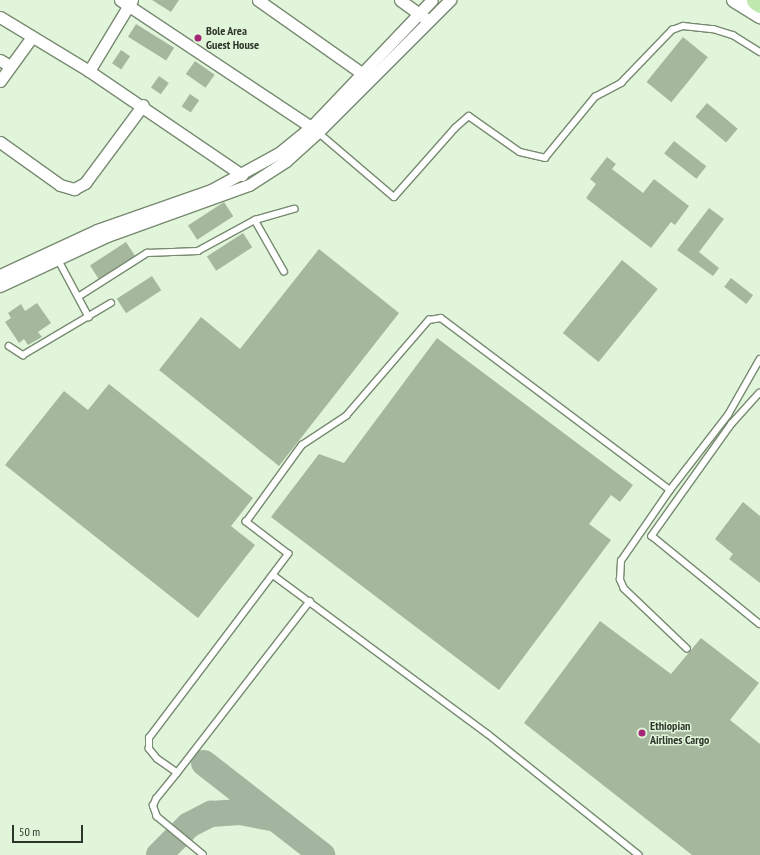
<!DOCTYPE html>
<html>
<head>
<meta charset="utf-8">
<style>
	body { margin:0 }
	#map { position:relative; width:760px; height:855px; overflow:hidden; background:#e0f5d9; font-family:"PT Sans Narrow",sans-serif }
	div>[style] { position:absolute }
	.taxiway>* { height:26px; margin:-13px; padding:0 13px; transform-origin:13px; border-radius:13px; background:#a4b59f }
	.building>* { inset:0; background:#a5b89d; transform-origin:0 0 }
	.roads { filter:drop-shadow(1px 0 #788a71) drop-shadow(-1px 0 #788a71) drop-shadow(0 1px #788a71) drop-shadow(0 -1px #788a71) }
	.service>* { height:5.5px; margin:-2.75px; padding:0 2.75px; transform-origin:2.75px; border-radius:2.75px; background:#fff }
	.minor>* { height:11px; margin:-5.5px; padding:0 5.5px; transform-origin:5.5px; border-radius:5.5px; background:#fff }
	.tertiary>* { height:14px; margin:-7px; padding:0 7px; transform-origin:7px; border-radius:7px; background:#fff }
	.trunk>* { height:19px; margin:-9.5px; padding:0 9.5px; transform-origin:9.5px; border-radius:9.5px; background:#bfe8af }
	.dots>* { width:11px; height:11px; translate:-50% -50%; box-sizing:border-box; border:2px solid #e0f5d9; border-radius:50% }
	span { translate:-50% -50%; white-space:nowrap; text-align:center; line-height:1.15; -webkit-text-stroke:3px #e0f5d9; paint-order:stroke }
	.poi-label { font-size:12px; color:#2e362b; font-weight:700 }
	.left { translate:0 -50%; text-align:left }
	.scale { position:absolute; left:12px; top:825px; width:71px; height:18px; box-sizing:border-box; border:2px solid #2e362b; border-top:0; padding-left:5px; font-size:12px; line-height:14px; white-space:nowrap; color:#2e362b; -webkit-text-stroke:3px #e0f5d9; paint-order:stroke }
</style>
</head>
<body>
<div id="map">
	<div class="taxiway">
		<div style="left:204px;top:763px;width:150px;rotate:37.9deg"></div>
		<div style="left:159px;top:855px;width:42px;rotate:-45deg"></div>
		<div style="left:189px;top:825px;width:25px;rotate:-27deg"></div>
		<div style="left:211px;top:814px;width:29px;rotate:-4deg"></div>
		<div style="left:240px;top:812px;width:33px;rotate:11deg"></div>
	</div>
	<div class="building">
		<div style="clip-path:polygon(152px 0,179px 0,171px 12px)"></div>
		<div style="left:136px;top:24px;width:45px;height:15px;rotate:32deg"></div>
		<div style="left:683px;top:37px;width:32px;height:58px;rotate:39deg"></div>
		<div style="left:121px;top:50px;width:11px;height:16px;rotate:34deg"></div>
		<div style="left:195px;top:61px;width:24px;height:16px;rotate:35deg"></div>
		<div style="left:159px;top:76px;width:12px;height:14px;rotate:35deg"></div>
		<div style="left:190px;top:94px;width:11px;height:15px;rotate:34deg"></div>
		<div style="left:707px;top:103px;width:40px;height:18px;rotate:40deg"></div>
		<div style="left:674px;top:141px;width:41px;height:16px;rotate:38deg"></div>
		<div style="clip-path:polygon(607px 157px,616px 164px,612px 169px,643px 193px,654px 179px,689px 206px,675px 225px,671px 222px,651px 248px,586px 198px,596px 184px,590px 179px)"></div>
		<div style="left:224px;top:202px;width:17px;height:43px;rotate:57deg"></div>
		<div style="clip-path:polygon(709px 208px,724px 219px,699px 252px,719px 268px,713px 276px,677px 250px)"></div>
		<div style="left:243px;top:233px;width:17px;height:43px;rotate:57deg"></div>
		<div style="left:126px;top:242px;width:17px;height:43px;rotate:57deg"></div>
		<div style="clip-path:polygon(319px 249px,399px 313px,279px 466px,159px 370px,201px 317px,240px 349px)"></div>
		<div style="left:622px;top:260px;width:46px;height:94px;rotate:39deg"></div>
		<div style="left:152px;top:276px;width:17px;height:42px;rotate:57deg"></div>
		<div style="left:731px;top:278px;width:28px;height:11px;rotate:38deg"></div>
		<div style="clip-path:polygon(37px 303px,51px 323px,38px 332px,42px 337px,28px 345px,24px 339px,19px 343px,5px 322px,11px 318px,8px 313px,21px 304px,25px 311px)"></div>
		<div style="clip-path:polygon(437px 338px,633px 485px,620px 502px,611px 495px,589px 524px,611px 540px,499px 690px,271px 517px,319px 454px,344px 463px)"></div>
		<div style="clip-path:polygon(109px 384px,253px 498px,231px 526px,255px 545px,198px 618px,5px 465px,64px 391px,88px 410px)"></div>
		<div style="clip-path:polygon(743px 502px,760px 516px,760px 583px,729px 559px,733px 554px,715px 539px)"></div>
		<div style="clip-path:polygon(600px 621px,671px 674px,701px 638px,759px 683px,730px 720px,760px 744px,760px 855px,692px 855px,524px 723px)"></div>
	</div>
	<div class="roads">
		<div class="service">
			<div style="left:318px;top:132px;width:100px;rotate:40.5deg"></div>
			<div style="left:394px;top:197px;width:92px;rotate:-48.5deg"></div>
			<div style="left:455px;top:128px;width:18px;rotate:-41deg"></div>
			<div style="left:469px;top:116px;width:62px;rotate:35.2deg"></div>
			<div style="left:520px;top:152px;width:26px;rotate:13deg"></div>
			<div style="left:545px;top:158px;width:79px;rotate:-50.7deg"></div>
			<div style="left:595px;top:97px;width:30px;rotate:-28deg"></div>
			<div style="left:621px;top:83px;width:74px;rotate:-46.1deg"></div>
			<div style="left:672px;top:30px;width:12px;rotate:-20deg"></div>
			<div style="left:683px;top:26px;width:30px;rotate:6deg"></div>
			<div style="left:713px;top:29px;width:21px;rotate:17deg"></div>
			<div style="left:733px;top:35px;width:32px;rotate:32deg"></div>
			<div style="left:255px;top:220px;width:59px;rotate:60.4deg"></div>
			<div style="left:58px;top:259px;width:66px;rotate:61.9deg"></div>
			<div style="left:78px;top:297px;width:82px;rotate:-32.5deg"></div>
			<div style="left:147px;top:253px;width:51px;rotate:-2.2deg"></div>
			<div style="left:198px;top:251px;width:65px;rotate:-28.5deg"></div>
			<div style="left:255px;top:220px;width:41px;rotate:-15.8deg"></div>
			<div style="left:9px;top:346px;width:17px;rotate:33deg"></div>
			<div style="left:23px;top:355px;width:102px;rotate:-30.6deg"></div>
			<div style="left:760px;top:393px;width:42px;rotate:132.1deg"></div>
			<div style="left:732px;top:424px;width:138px;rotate:125.5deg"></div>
			<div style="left:652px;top:536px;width:139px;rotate:39.2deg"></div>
			<div style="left:273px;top:575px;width:267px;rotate:36.5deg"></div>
			<div style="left:488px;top:734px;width:193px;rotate:38.7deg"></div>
			<div style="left:687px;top:649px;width:87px;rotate:-136.4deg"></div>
			<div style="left:624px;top:589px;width:10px;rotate:-114deg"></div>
			<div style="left:620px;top:580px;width:19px;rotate:-87deg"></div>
			<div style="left:621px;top:561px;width:86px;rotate:-55.4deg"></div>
			<div style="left:670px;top:490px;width:95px;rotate:-52.3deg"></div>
			<div style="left:728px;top:415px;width:64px;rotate:-60.3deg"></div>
			<div style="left:177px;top:773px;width:217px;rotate:-52.3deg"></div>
			<div style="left:203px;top:855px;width:60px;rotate:-140.4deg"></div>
			<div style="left:157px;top:817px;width:12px;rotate:-110deg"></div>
			<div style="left:153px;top:806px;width:8px;rotate:-67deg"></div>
			<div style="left:156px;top:799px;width:33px;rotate:-51deg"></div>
			<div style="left:177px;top:773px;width:24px;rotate:-145deg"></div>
			<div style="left:157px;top:759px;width:13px;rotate:-129deg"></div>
			<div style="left:149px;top:749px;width:11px;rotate:-90deg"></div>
			<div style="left:149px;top:738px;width:231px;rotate:-52.9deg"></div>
			<div style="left:288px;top:554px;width:53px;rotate:-142.7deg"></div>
			<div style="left:246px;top:522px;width:95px;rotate:-54deg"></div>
			<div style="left:302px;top:445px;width:53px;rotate:-33.4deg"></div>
			<div style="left:346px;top:416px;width:127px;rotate:-49.2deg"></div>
			<div style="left:429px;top:320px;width:12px;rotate:-9deg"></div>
			<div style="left:441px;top:318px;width:286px;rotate:36.9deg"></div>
		</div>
		<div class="minor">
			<div style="left:120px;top:0;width:229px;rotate:33.6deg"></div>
			<div style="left:132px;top:0;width:83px;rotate:121.2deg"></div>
			<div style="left:89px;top:71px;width:185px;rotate:34.2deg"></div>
			<div style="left:258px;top:0;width:128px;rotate:35.2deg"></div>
			<div style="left:400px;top:0;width:31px;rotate:36deg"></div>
			<div style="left:0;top:17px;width:104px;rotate:31.2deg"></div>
			<div style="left:0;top:60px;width:12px;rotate:31deg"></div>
			<div style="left:0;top:81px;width:54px;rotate:-54deg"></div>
			<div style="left:0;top:142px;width:74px;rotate:35.6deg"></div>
			<div style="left:60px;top:185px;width:15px;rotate:16deg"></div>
			<div style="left:74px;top:189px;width:13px;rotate:-29deg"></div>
			<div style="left:85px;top:183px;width:97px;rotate:-53.4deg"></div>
			<div style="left:0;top:275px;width:107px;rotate:-24.9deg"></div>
			<div style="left:97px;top:230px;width:121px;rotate:-19.3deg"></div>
			<div style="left:211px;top:190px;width:77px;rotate:-28.6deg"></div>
			<div style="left:279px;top:153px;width:41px;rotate:-39.1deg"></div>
			<div style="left:311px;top:127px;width:175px;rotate:-46.4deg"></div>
			<div style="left:0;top:286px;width:118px;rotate:-25deg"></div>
			<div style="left:107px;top:236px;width:151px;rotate:-19.8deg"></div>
			<div style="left:249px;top:185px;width:44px;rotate:-33deg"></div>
			<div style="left:286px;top:161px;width:43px;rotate:-42.2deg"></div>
			<div style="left:318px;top:132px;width:187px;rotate:-45deg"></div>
		</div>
		<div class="tertiary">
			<div style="left:734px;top:0;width:31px;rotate:32deg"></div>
		</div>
		<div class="trunk">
			<div style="left:756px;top:0;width:5px;rotate:37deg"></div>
		</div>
	</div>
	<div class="dots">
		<div style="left:198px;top:38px;background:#a52677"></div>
		<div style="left:642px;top:733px;background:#a52677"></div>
	</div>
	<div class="poi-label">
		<span class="left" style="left:206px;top:38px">Bole Area<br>Guest House</span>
		<span class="left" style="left:650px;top:733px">Ethiopian<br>Airlines Cargo</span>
	</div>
	<div class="scale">50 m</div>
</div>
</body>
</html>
